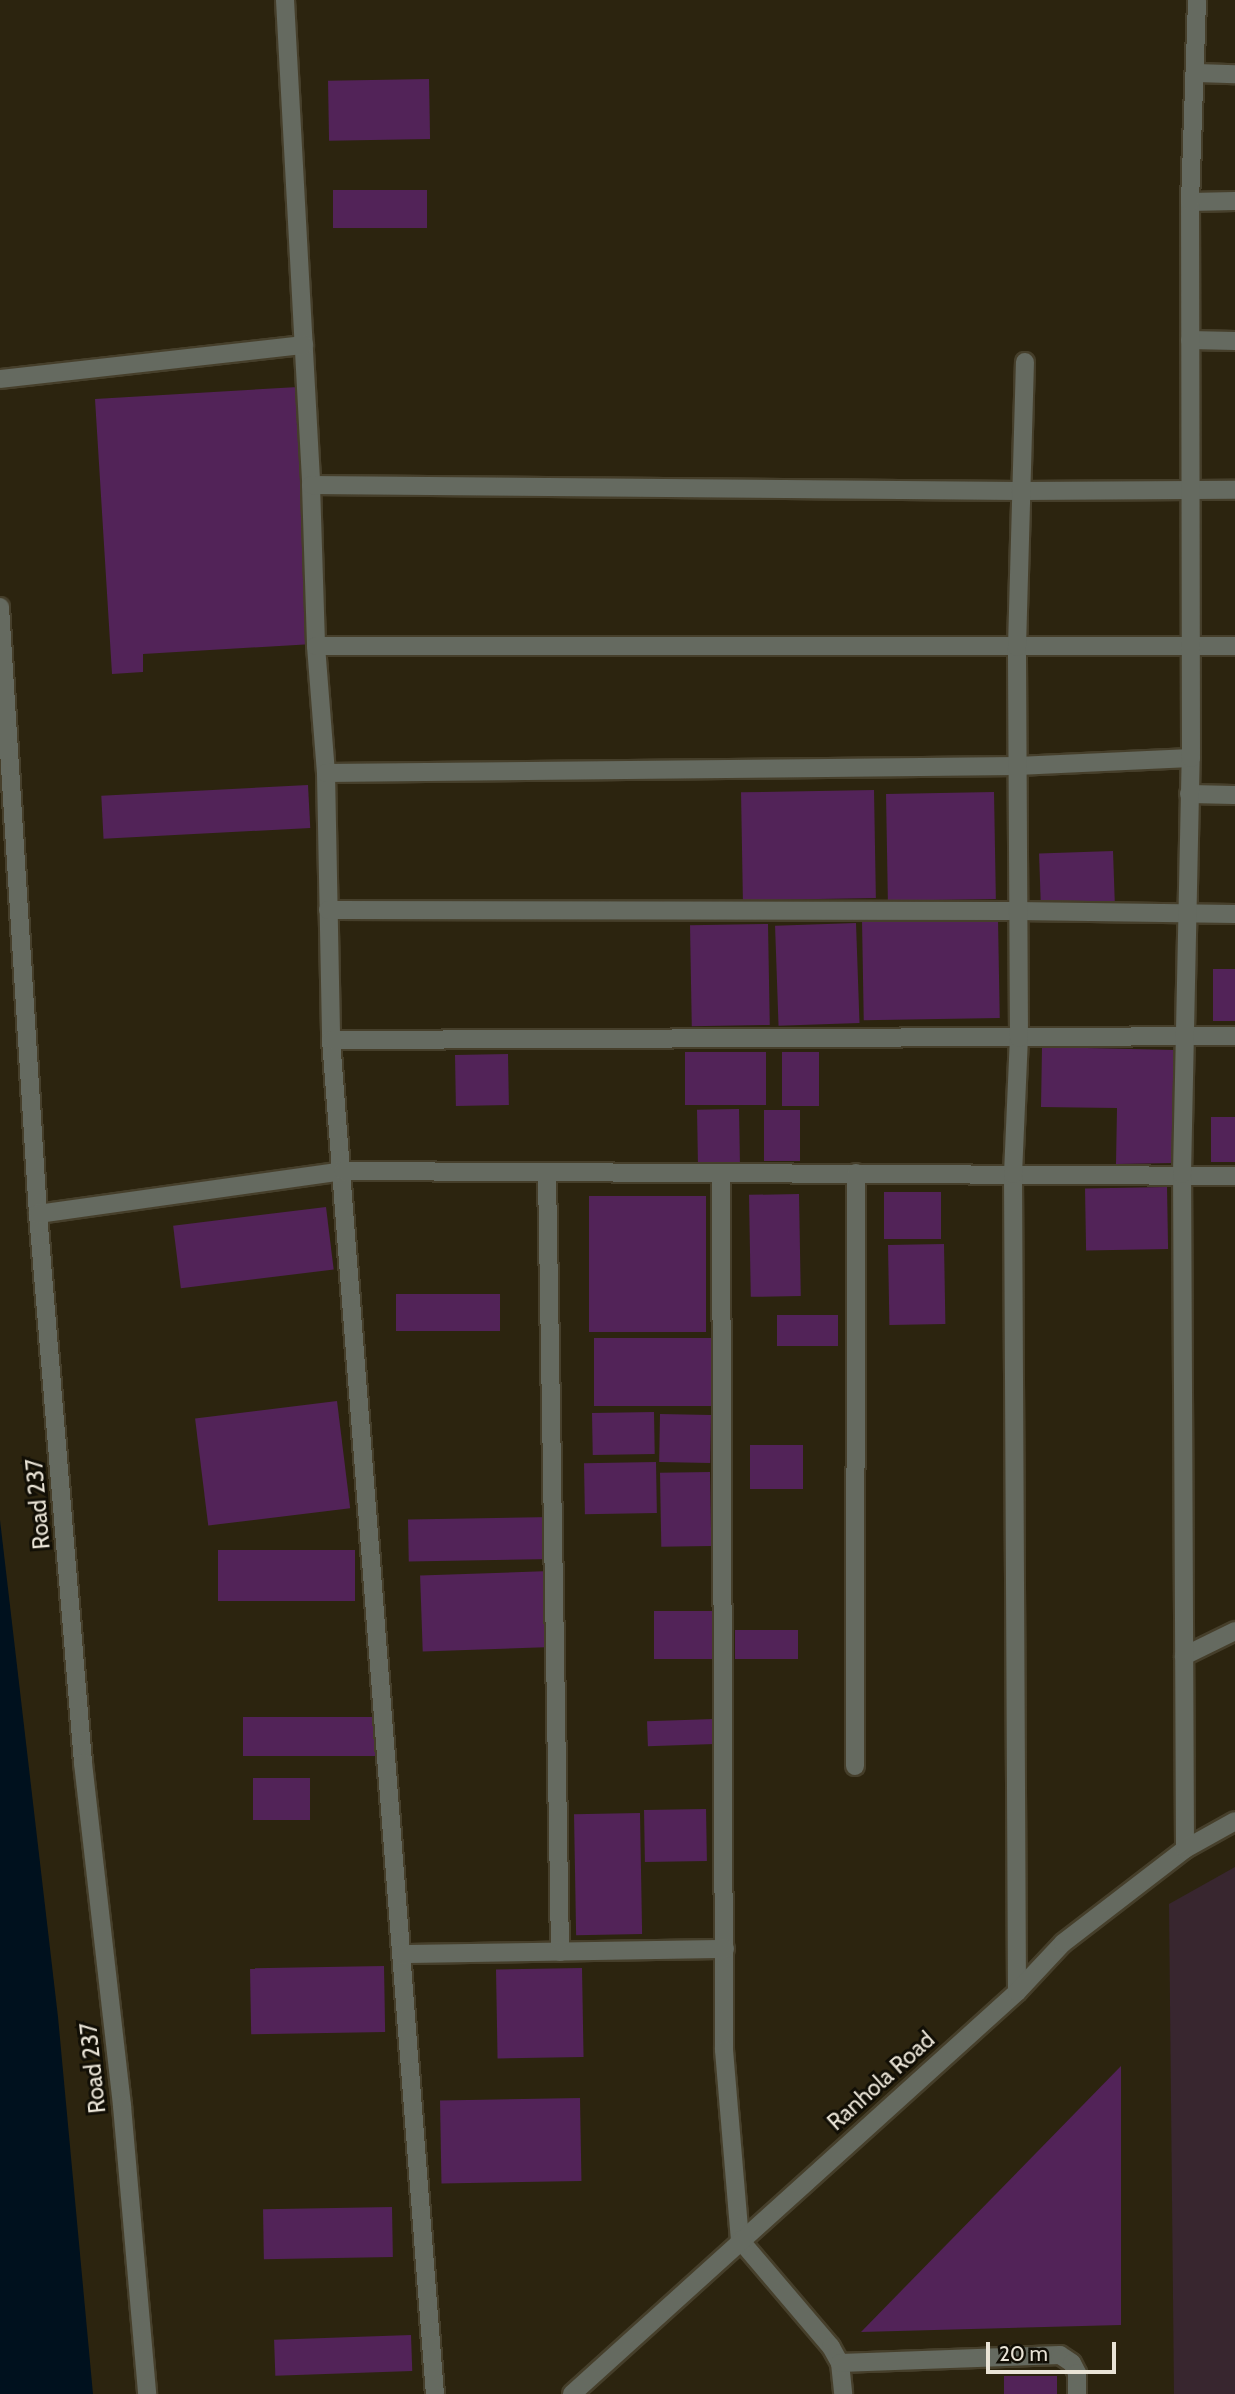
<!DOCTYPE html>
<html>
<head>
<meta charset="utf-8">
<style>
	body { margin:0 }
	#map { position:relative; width:1235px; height:2394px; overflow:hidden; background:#2c240f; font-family:Cabin,sans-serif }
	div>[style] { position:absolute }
	.education>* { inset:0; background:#38262f }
	.water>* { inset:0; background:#00111e }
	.building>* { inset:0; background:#522358; transform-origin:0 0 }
	.roads { filter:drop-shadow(2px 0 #463f2b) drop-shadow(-2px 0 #463f2b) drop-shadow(0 2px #463f2b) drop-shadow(0 -2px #463f2b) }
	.minor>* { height:18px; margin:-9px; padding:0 9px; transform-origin:9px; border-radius:9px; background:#656a60 }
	span { translate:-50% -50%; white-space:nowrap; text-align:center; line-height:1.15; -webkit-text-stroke:6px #110e05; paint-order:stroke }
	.street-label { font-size:23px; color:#e9e3d6 }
	.scale { position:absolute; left:986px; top:2342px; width:130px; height:32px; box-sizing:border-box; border:4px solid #e9e3d6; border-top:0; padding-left:9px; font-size:21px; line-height:24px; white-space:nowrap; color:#e9e3d6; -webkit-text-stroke:5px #110e05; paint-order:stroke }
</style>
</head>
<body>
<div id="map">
	<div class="education">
		<div style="clip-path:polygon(1235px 1867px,1235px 2394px,1174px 2394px,1169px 1904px)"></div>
	</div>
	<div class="water">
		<div style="clip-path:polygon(0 1520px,58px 2017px,93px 2394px,0 2394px)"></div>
	</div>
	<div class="building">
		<div style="left:429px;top:79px;width:60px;height:101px;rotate:89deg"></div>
		<div style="left:427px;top:190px;width:38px;height:94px;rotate:90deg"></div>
		<div style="clip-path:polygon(298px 387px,313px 644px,143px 654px,143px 672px,112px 674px,95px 399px)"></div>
		<div style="left:308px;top:785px;width:43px;height:207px;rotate:87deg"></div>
		<div style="left:874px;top:790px;width:108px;height:133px;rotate:89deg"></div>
		<div style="left:994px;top:792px;width:107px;height:108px;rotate:89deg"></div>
		<div style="left:1113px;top:851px;width:50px;height:74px;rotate:88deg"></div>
		<div style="left:998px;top:919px;width:99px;height:136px;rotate:89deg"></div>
		<div style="left:856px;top:923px;width:100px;height:81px;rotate:88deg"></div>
		<div style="left:768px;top:924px;width:101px;height:78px;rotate:89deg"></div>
		<div style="left:1213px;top:969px;width:22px;height:52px"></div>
		<div style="clip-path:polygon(1042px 1047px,1175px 1050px,1173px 1163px,1116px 1164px,1117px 1108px,1041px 1107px)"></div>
		<div style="left:685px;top:1052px;width:81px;height:53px"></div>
		<div style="left:782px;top:1052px;width:37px;height:54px"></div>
		<div style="left:508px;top:1054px;width:51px;height:53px;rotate:89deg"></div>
		<div style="left:739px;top:1109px;width:53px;height:42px;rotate:89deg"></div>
		<div style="left:764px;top:1110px;width:36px;height:51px"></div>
		<div style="left:1211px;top:1117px;width:24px;height:45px"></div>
		<div style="left:1167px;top:1187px;width:62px;height:82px;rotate:89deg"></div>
		<div style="left:941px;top:1192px;width:47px;height:57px;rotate:90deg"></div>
		<div style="left:799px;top:1194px;width:102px;height:50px;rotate:89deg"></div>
		<div style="left:589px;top:1196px;width:117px;height:136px"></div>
		<div style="left:326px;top:1207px;width:63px;height:154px;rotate:83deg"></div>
		<div style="left:944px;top:1244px;width:80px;height:56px;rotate:89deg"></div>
		<div style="left:500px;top:1294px;width:37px;height:104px;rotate:90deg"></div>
		<div style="left:777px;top:1315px;width:61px;height:31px"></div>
		<div style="left:594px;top:1338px;width:118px;height:68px"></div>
		<div style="left:337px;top:1401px;width:108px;height:143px;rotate:83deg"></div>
		<div style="left:654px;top:1412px;width:42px;height:62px;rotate:89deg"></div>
		<div style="left:660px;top:1414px;width:51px;height:48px;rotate:1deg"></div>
		<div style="left:750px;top:1445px;width:53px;height:44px"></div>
		<div style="left:656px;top:1462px;width:51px;height:72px;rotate:89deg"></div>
		<div style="left:710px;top:1472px;width:74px;height:50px;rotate:89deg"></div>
		<div style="left:552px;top:1517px;width:42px;height:144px;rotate:89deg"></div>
		<div style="left:355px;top:1550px;width:51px;height:137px;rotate:90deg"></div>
		<div style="left:550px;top:1571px;width:76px;height:130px;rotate:88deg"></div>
		<div style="left:654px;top:1611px;width:65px;height:48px"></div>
		<div style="left:735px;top:1630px;width:63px;height:29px"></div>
		<div style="left:375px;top:1717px;width:39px;height:132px;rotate:90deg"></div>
		<div style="left:714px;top:1719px;width:25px;height:67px;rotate:88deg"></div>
		<div style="left:310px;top:1778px;width:42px;height:57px;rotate:90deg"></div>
		<div style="left:706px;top:1809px;width:52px;height:62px;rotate:89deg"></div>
		<div style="left:640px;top:1813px;width:121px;height:66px;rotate:89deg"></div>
		<div style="left:384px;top:1966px;width:66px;height:134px;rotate:89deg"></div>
		<div style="left:582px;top:1968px;width:89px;height:86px;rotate:89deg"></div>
		<div style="clip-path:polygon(1121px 2066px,1121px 2325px,861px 2332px)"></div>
		<div style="left:580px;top:2098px;width:83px;height:140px;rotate:89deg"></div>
		<div style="left:392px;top:2207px;width:50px;height:129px;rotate:89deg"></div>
		<div style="left:411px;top:2335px;width:36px;height:137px;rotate:88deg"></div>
		<div style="left:1057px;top:2376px;width:18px;height:53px;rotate:90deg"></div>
	</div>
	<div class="roads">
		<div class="minor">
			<div style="left:285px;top:0;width:486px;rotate:86.9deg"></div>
			<div style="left:311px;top:485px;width:161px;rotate:88.2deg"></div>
			<div style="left:316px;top:646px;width:127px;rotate:85.5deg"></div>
			<div style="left:326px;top:773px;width:267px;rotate:88.9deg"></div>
			<div style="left:331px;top:1040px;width:1358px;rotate:85.61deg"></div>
			<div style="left:1197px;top:73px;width:38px;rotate:2deg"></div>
			<div style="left:1190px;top:202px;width:45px;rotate:-1.3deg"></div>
			<div style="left:1190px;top:340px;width:45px;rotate:1.3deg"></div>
			<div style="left:0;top:379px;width:306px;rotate:-6.4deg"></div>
			<div style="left:311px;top:485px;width:709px;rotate:0.48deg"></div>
			<div style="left:1020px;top:491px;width:215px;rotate:-0.3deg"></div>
			<div style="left:0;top:607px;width:608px;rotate:86.42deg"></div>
			<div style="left:38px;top:1214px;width:551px;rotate:85.31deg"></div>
			<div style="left:83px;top:1763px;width:345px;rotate:83.5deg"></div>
			<div style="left:122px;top:2106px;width:289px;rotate:85deg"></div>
			<div style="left:316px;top:646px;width:919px"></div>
			<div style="left:326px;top:773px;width:691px;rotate:-0.58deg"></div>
			<div style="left:1017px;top:766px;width:174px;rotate:-2.6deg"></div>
			<div style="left:1189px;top:794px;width:46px;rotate:1.2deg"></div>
			<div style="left:328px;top:910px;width:689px;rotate:0.08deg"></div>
			<div style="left:1017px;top:911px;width:218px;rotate:0.8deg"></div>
			<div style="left:331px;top:1040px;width:904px;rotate:-0.25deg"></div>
			<div style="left:721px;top:1173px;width:877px;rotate:89.8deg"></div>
			<div style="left:724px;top:2050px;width:191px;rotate:85.2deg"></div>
			<div style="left:740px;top:2240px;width:140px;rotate:49.6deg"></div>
			<div style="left:831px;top:2347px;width:18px;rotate:61deg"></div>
			<div style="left:840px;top:2363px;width:31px;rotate:84deg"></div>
			<div style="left:547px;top:1174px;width:778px;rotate:89.04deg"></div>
			<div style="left:38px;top:1214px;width:308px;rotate:-8deg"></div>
			<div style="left:343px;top:1171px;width:892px;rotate:0.32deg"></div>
			<div style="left:1184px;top:1656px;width:57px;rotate:-26.1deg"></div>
			<div style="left:855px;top:1766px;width:593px;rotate:-89.9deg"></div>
			<div style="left:1185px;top:1849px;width:675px;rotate:-90.25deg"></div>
			<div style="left:1182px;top:1174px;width:416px;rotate:-88.8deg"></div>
			<div style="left:1191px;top:758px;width:556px;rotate:-90.1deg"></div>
			<div style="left:1190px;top:202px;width:202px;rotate:-88deg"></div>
			<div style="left:402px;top:1954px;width:323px;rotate:-0.9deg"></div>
			<div style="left:1017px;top:1992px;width:818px;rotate:-90.28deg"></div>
			<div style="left:1013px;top:1174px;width:136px;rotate:-87.5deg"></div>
			<div style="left:1019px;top:1038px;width:391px;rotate:-90.3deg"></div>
			<div style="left:1017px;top:647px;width:285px;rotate:-88.4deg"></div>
			<div style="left:840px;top:2363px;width:220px;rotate:-2.1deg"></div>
			<div style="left:1060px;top:2355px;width:14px;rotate:34deg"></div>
			<div style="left:1072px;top:2363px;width:11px;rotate:63deg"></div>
			<div style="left:1077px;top:2373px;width:21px;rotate:90deg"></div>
			<div style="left:572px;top:2394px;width:600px;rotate:-42.09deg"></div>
			<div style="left:1017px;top:1992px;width:67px;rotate:-46.8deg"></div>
			<div style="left:1063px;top:1943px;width:154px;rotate:-37.6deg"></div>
			<div style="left:1185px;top:1849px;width:57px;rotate:-29.2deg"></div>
		</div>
	</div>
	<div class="street-label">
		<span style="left:38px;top:1504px;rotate:-95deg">Road 237</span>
		<span style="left:93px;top:2068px;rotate:-96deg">Road 237</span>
		<span style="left:881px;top:2081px;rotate:-42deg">Ranhola Road</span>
	</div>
	<div class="scale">20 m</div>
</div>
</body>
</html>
